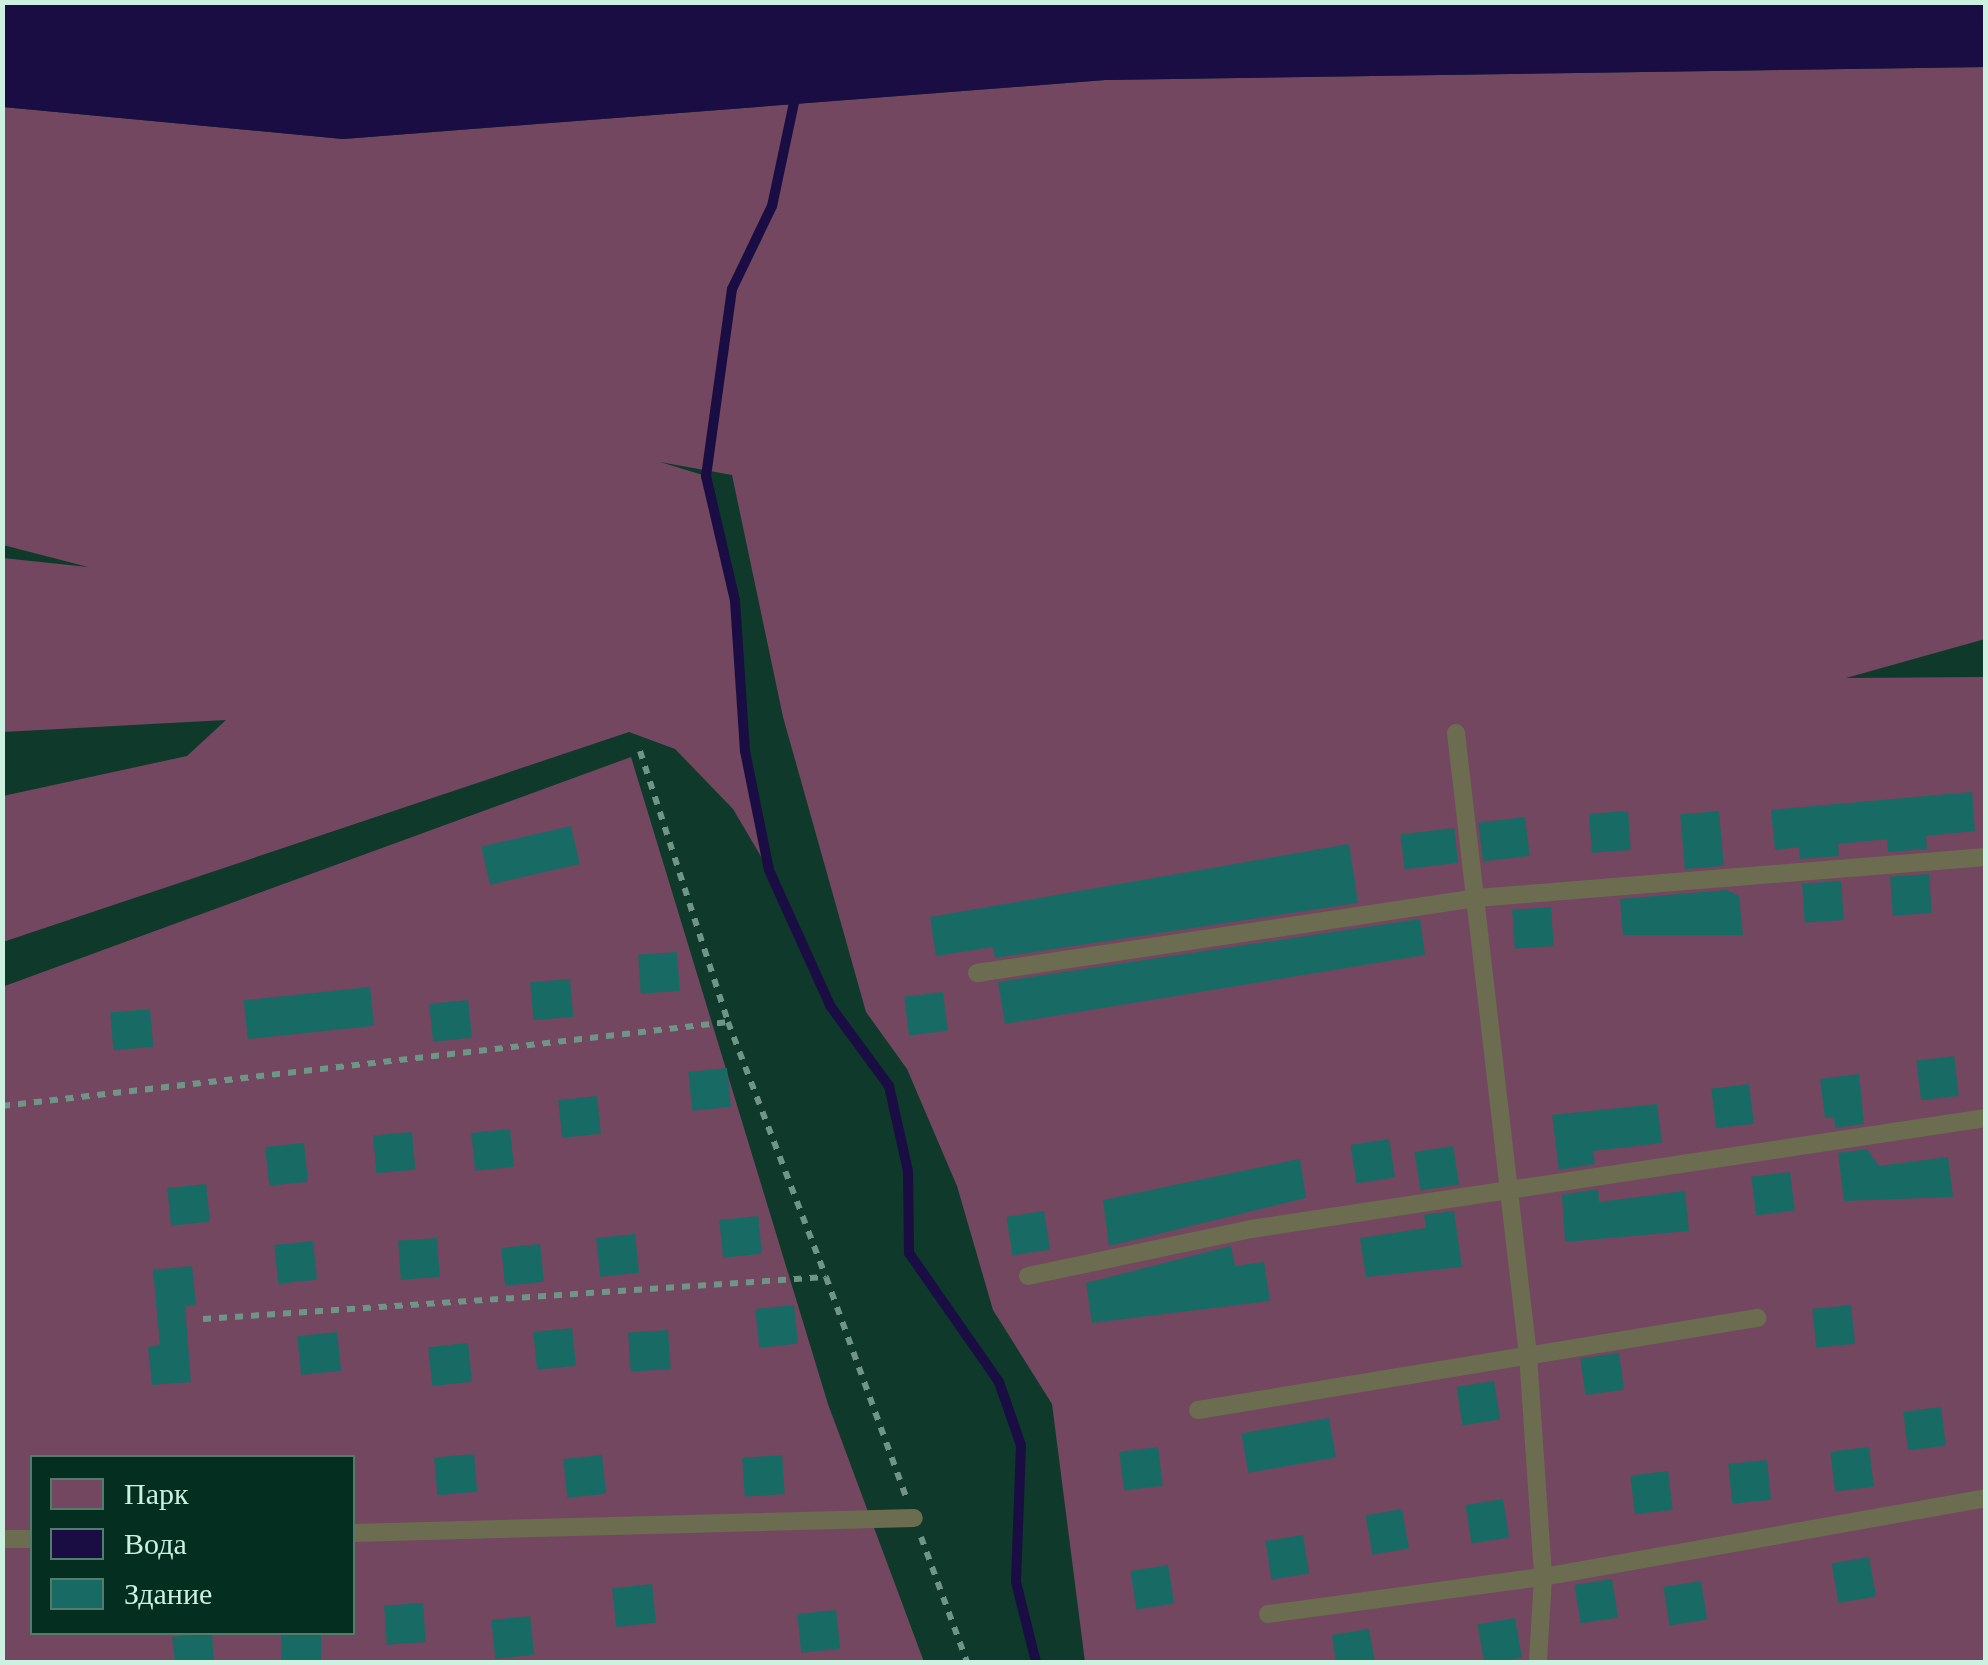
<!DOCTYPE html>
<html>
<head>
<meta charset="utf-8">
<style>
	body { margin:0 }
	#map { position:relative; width:1988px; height:1665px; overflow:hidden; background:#0f392a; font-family:"Times New Roman",serif }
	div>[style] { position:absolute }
	.green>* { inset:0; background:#73475f }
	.water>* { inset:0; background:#1a0d43 }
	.stream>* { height:10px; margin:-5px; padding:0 5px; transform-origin:5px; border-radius:5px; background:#1a0d43 }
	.building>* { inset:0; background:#186b64; transform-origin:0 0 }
	.path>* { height:6px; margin-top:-3px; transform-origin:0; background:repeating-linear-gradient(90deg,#6e9585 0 8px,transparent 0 16px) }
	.lane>* { height:18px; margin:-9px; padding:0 9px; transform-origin:9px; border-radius:9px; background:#6c6c51 }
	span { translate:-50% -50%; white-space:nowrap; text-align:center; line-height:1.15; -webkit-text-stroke:10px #032e20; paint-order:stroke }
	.frame { position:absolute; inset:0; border:5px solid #ccf1e0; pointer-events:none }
	.legend { position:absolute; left:30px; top:1455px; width:325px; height:180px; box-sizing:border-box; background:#032e20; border:2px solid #537c6d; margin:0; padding:12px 18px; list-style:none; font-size:30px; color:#ccf1e0 }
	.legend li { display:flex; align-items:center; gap:20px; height:50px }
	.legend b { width:50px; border:2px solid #537c6d }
</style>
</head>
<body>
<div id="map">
	<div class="green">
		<div style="clip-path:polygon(1985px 67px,1985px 639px,1846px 678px,1985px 677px,1985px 1662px,1085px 1662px,1052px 1404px,993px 1310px,957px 1186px,907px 1069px,866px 1012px,783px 717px,732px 475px,660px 462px,706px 476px,735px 601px,745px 751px,769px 870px,733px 809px,675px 749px,629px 732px,3px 942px,3px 796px,187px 756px,226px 720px,3px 732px,3px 558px,88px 567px,3px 545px,3px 107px,343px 139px,1105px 80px)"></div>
		<div style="clip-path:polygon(evenodd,631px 757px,828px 1404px,924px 1662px,3px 1662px,2px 987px,631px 757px,32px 1458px,352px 1458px,352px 1632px,32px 1632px,32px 1458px)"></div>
	</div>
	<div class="water">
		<div style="clip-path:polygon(3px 2px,1985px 2px,1986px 67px,1105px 80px,343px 139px,3px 107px)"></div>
	</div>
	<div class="stream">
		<div style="left:795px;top:98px;width:110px;rotate:102deg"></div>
		<div style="left:772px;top:206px;width:92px;rotate:115.7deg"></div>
		<div style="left:732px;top:289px;width:189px;rotate:97.9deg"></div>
		<div style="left:706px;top:476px;width:128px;rotate:76.9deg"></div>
		<div style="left:735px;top:601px;width:150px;rotate:86.2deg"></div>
		<div style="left:745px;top:751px;width:121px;rotate:78.6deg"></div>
		<div style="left:769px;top:870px;width:150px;rotate:65.7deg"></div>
		<div style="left:831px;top:1007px;width:98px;rotate:53.7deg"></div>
		<div style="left:889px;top:1086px;width:87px;rotate:77.4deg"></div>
		<div style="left:908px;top:1171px;width:82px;rotate:89.3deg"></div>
		<div style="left:909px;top:1253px;width:157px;rotate:55.1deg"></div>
		<div style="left:999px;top:1382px;width:67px;rotate:70.8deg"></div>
		<div style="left:1021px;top:1445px;width:137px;rotate:92.1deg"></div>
		<div style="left:1016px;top:1582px;width:82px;rotate:76deg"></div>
	</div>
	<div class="building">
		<div style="clip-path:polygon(1972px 792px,1975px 831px,1926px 836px,1927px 849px,1888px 852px,1887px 839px,1838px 844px,1839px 856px,1800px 859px,1799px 847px,1775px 850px,1771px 810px)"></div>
		<div style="left:1628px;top:811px;width:39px;height:39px;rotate:86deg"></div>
		<div style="left:1719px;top:811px;width:55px;height:39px;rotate:85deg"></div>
		<div style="left:1525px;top:817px;width:39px;height:47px;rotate:83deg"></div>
		<div style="left:571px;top:826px;width:39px;height:92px;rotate:77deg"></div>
		<div style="left:1454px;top:828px;width:35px;height:54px;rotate:83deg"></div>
		<div style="clip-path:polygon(1349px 844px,1358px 903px,995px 958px,993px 947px,936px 956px,930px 917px)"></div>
		<div style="left:1929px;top:874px;width:39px;height:39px;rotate:86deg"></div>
		<div style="left:1841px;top:881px;width:39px;height:39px;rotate:86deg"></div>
		<div style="clip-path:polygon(1727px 890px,1739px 896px,1743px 935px,1623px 935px,1620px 899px)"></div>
		<div style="left:1551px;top:907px;width:39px;height:39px;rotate:86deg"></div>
		<div style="clip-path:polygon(1420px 919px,1425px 955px,1005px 1024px,998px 982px)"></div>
		<div style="left:677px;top:952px;width:39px;height:39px;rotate:86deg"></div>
		<div style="left:570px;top:979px;width:38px;height:40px;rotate:85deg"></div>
		<div style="left:370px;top:987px;width:39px;height:127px;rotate:84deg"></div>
		<div style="left:943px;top:992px;width:39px;height:39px;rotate:83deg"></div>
		<div style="left:468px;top:1000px;width:38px;height:39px;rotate:84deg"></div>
		<div style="left:150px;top:1009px;width:38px;height:40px;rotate:85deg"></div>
		<div style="left:1954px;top:1056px;width:40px;height:38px;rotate:83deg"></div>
		<div style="left:727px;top:1068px;width:39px;height:39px;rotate:84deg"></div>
		<div style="clip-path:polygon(1859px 1074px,1864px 1124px,1835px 1128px,1834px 1117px,1825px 1118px,1820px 1079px)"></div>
		<div style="left:1749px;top:1084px;width:40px;height:38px;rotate:83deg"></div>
		<div style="left:597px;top:1096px;width:38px;height:39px;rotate:84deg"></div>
		<div style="clip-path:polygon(1657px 1104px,1662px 1143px,1593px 1151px,1595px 1164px,1559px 1170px,1552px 1115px)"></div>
		<div style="left:510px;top:1129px;width:38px;height:39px;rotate:84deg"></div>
		<div style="left:412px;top:1132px;width:38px;height:39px;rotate:85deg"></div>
		<div style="left:1389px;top:1139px;width:39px;height:39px;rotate:81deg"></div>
		<div style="left:304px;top:1143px;width:39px;height:39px;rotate:84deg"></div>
		<div style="left:1453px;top:1146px;width:39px;height:39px;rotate:81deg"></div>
		<div style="clip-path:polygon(1867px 1149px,1879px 1166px,1948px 1157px,1953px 1197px,1844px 1201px,1838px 1153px)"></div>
		<div style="clip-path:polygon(1300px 1159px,1306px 1198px,1109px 1246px,1103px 1200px)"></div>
		<div style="left:1790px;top:1172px;width:39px;height:39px;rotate:83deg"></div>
		<div style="left:206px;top:1184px;width:38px;height:39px;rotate:84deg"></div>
		<div style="clip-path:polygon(1598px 1189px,1599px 1202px,1685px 1191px,1689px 1231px,1565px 1242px,1562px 1195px)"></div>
		<div style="left:1044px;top:1211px;width:39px;height:38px;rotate:81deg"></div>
		<div style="clip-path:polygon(1454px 1211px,1462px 1267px,1366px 1277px,1360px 1238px,1426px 1228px,1424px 1215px)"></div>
		<div style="left:758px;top:1216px;width:38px;height:39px;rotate:84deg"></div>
		<div style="left:635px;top:1234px;width:39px;height:39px;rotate:84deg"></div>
		<div style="left:437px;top:1238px;width:39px;height:39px;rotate:86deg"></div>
		<div style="left:313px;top:1241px;width:39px;height:39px;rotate:84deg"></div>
		<div style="left:540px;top:1244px;width:38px;height:39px;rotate:84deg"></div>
		<div style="clip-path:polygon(1231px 1246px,1235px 1266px,1264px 1262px,1270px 1301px,1092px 1323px,1086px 1283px)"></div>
		<div style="clip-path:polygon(192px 1266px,196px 1305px,185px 1306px,191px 1382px,152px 1385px,148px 1347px,160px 1345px,153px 1270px)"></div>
		<div style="left:794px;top:1305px;width:39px;height:39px;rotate:84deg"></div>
		<div style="left:1851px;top:1305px;width:39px;height:39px;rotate:84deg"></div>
		<div style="left:572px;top:1328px;width:38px;height:39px;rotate:84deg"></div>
		<div style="left:668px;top:1330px;width:39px;height:40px;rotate:86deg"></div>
		<div style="left:337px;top:1332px;width:39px;height:40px;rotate:84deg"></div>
		<div style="left:468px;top:1343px;width:39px;height:40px;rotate:84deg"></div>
		<div style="left:1619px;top:1353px;width:37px;height:39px;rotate:82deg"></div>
		<div style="left:1494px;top:1381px;width:39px;height:38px;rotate:81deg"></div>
		<div style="left:1941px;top:1407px;width:39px;height:38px;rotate:83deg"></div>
		<div style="left:1329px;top:1418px;width:40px;height:89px;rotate:80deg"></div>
		<div style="left:1158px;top:1447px;width:39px;height:39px;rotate:83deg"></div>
		<div style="left:1869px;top:1447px;width:40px;height:39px;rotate:83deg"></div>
		<div style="left:474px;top:1454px;width:38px;height:40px;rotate:85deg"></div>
		<div style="left:602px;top:1455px;width:39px;height:39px;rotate:84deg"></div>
		<div style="left:782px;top:1455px;width:39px;height:40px;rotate:86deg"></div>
		<div style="left:1767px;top:1460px;width:40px;height:39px;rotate:84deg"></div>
		<div style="left:1668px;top:1471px;width:39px;height:38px;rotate:83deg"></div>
		<div style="left:1503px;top:1499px;width:39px;height:38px;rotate:81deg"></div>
		<div style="left:1402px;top:1509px;width:40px;height:37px;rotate:80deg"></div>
		<div style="left:1303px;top:1535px;width:39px;height:38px;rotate:81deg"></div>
		<div style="left:1869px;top:1557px;width:40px;height:38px;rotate:80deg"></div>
		<div style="left:1168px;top:1565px;width:39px;height:38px;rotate:81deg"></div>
		<div style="left:1612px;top:1579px;width:39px;height:38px;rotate:81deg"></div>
		<div style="left:1701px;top:1581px;width:39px;height:38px;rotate:81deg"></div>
		<div style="left:652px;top:1584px;width:39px;height:40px;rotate:84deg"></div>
		<div style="left:423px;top:1603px;width:39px;height:39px;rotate:86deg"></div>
		<div style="left:836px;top:1610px;width:39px;height:39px;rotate:84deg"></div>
		<div style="left:530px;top:1616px;width:39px;height:39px;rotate:84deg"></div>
		<div style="left:1515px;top:1618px;width:40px;height:38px;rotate:80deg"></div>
		<div style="clip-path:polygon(1369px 1629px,1375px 1662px,1336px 1662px,1332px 1635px)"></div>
		<div style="left:281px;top:1632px;width:40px;height:30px"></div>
		<div style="clip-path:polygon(212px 1633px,214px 1662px,175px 1662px,172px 1637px)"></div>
	</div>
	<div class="path">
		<div style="left:640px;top:751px;width:285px;rotate:72deg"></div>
		<div style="left:2px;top:1106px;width:731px;rotate:-6.6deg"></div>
		<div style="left:728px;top:1022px;width:273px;rotate:69deg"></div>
		<div style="left:203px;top:1319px;width:624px;rotate:-3.86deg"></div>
		<div style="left:826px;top:1277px;width:234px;rotate:70deg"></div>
		<div style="left:921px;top:1537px;width:133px;rotate:69.8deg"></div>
	</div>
	<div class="lane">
		<div style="left:1456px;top:733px;width:626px;rotate:83.4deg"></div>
		<div style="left:1528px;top:1355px;width:223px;rotate:86.1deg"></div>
		<div style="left:1543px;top:1577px;width:85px;rotate:93.4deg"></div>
		<div style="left:977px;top:973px;width:506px;rotate:-8.53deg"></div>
		<div style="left:1477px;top:898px;width:511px;rotate:-4.61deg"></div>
		<div style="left:1028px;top:1276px;width:228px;rotate:-11.9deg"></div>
		<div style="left:1251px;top:1229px;width:743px;rotate:-8.59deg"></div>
		<div style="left:1198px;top:1410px;width:567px;rotate:-9.35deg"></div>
		<div style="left:352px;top:1533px;width:562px;rotate:-1.53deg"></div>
		<div style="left:2px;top:1539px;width:30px"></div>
		<div style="left:1268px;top:1614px;width:277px;rotate:-7.7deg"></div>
		<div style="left:1543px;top:1577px;width:450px;rotate:-10.1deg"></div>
	</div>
	<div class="frame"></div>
	<ul class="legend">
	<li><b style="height:28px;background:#73475f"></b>Парк</li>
	<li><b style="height:28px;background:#1a0d43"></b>Вода</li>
	<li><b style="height:28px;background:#186b64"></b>Здание</li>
	</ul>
</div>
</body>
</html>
